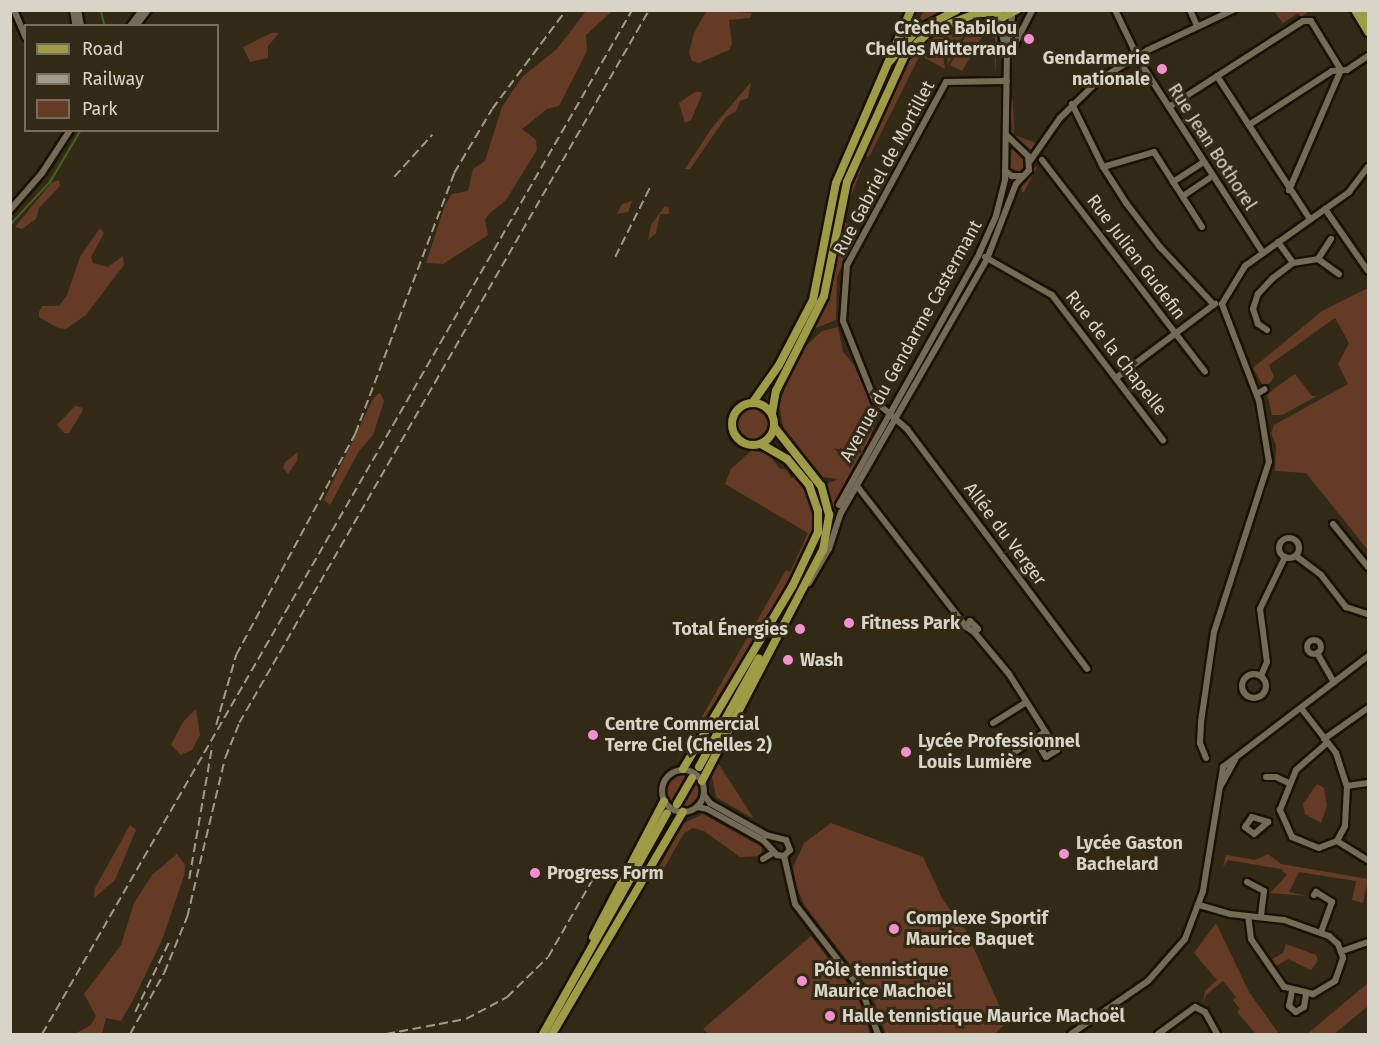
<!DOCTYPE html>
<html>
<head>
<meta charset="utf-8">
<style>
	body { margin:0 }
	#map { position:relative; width:1379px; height:1045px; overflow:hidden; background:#322a16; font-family:"Fira Sans",sans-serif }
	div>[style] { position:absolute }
	.green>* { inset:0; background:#663b26 }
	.round { border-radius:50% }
	.stream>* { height:1.5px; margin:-0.75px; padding:0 0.75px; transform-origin:0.75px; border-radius:0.75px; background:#42641c }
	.major-tunnel>* { height:8px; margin-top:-4px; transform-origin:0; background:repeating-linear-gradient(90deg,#4b4431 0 8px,transparent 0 12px) }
	.roads { filter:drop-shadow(2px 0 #191202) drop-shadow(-2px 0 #191202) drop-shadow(0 2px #191202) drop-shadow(0 -2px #191202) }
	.minor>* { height:6px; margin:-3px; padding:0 3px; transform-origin:3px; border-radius:3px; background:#746c56 }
	.minor>.ring { margin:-3px; padding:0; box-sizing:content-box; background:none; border:6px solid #746c56; border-radius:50% }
	.major>* { height:8px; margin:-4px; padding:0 4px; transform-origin:4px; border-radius:4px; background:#9e9c45 }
	.major>.ring { margin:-4px; padding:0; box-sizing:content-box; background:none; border:8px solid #9e9c45; border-radius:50% }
	.rail>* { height:1.5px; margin-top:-0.75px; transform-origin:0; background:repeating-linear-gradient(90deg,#a19b8c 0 9px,transparent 0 13.5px) }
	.dots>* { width:16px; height:16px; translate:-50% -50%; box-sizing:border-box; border:3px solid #322a16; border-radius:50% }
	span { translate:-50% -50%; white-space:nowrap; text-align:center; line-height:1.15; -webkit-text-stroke:6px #322a16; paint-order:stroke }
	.poi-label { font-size:18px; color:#d9d4c8; font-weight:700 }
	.right { translate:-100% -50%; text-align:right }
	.left { translate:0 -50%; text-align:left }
	.street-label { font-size:18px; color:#d9d4c8 }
	.frame { position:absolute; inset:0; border:12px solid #d9d4c8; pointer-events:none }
	.legend { position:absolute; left:24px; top:24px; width:195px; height:108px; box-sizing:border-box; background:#322a16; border:2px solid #756e5d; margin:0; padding:8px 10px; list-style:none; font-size:18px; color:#d9d4c8 }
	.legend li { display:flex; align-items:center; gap:12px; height:30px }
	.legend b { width:30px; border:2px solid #756e5d }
</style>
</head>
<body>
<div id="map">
	<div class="green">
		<div style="clip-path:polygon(707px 10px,752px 13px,750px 18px,729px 20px,732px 44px,729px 50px,699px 63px,692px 61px,689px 52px,694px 33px)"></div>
		<div style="clip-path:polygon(1305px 10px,1308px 12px,1301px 17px,1298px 13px,1283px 23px,1274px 11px)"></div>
		<div style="clip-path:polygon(586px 11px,612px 11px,586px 35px,587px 51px,559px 106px,547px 109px,522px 129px,536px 140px,537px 150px,506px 200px,489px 214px,485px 220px,488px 235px,443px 264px,426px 263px,445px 205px,452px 194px,468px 191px,473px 169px,485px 161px,502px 107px,522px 77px,557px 49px)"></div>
		<div style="clip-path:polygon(913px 11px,918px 11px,912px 23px,916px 25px,924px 11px,944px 11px,897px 47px)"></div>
		<div style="clip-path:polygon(973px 18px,948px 64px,944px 45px,936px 42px,925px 45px,869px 157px,866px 156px,842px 221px,859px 230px,837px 277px,836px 320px,811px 330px,831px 284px,846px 191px,904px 61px,924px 37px)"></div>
		<div style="clip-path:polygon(975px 19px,998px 32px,995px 74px,995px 38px,985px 32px,962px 71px,950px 65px)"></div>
		<div style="clip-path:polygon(271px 33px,279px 33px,268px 46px,268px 58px,250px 62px,243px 47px)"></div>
		<div style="clip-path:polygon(942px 49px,945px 69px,923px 57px,926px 51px)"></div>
		<div style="clip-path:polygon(751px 82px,748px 98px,740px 101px,736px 111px,726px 117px,690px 169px,685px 169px,711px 129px)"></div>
		<div style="clip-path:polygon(695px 92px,702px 92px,701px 97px,691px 120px,685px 123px,679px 103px)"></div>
		<div style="clip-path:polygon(1013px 99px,1014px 135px,1036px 143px,1029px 155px,1013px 139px,1010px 103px)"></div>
		<div style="clip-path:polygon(1012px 148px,1026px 159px,1026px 167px,1020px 172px,1008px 167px)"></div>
		<div style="clip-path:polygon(1038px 165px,1024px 192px,1022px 192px,1020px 182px)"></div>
		<div style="clip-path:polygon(59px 180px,60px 186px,39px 208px,36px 219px,22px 229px,15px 227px,51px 183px)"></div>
		<div style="clip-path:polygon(632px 201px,628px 212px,617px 214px,622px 204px)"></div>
		<div style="clip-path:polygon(665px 206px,669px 208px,669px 214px,660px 214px,656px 233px,648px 240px,651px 225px)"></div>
		<div style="clip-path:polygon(100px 228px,104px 233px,91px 257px,93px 263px,108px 267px,123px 256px,124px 265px,86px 315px,66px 329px,58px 328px,39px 317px,39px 312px,42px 306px,59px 306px,67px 295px,80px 257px)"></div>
		<div style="clip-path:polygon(1368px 288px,1368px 550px,1306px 473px,1275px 471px,1276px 445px,1271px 433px,1274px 425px,1348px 384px,1338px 364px,1349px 343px,1335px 318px,1269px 365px,1274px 377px,1270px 383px,1263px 386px,1253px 368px,1322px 311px)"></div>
		<div style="clip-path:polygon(838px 327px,843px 352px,854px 365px,877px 417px,868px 444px,836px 502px,840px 510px,830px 543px,824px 485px,838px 479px,823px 477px,784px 431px,779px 406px,788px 378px,807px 345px,822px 331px)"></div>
		<div style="clip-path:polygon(1295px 374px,1312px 396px,1317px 396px,1282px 415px,1272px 415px,1267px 394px)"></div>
		<div style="clip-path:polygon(380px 393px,384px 401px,373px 435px,359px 451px,330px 505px,324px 500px,374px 397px)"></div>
		<div style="clip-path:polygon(75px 406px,83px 408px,82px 412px,69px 433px,64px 433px,57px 425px)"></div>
		<div class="round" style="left:736px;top:407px;width:34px;height:34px"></div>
		<div style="clip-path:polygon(751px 451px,768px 453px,779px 468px,787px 470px,791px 478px,797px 476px,809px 491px,814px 506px,812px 531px,807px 550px,773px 612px,676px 762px,786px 570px,790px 572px,808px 533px,725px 484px,731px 469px)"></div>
		<div style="clip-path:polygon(298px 452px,297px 461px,288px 474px,283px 468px,285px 462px)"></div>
		<div style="clip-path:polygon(196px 709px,200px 735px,192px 750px,181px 755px,171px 745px,183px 722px)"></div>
		<div style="clip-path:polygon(718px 763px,753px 817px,752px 818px,716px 797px,712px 776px)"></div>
		<div style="clip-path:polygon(evenodd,682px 772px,695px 777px,701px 791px,697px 802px,684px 808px,671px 804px,665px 791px,670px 778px,682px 772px,686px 775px,694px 780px,679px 805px,672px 800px,686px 775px)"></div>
		<div style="clip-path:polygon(1317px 784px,1324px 788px,1327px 806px,1321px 823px,1305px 814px,1303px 804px)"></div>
		<div style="clip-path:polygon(703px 814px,762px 847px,761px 856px,740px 857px,704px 831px,693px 828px,684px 833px,659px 877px,650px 883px,684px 823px)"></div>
		<div style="clip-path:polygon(831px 823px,923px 857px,943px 900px,966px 931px,1007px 1023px,994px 1034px,886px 1034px,870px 990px,805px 906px,796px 886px,793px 867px,804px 843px)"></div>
		<div style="clip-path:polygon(130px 825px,136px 830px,115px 880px,94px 898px,95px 888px)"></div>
		<div style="clip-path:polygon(177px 854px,185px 865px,184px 876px,162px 940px,134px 998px,121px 1021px,106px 1018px,102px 1034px,75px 1034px,91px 1025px,96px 1016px,84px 994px,121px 945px,134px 903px,152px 875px)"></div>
		<div style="clip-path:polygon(1268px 854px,1281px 864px,1368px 879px,1363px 903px,1352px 900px,1356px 881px,1299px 872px,1289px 892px,1307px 896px,1270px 893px,1287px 875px,1281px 869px,1228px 860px,1223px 867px,1226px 855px,1255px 860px)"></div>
		<div style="clip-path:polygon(1216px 923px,1249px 992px,1279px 1034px,1256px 1034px,1237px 1012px,1240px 1009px,1233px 1000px,1236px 997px,1223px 981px,1206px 995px,1203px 1004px,1205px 991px,1217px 980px,1194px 953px)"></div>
		<div style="clip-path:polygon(811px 936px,858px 997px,870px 1034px,709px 1034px,703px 1029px)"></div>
		<div style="clip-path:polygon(1286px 944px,1316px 955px,1318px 961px,1311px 970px,1288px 959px,1276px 966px,1272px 959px,1283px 953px)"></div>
		<div style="clip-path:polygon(1368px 983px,1368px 1006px,1334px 1034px,1307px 1034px)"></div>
	</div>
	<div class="stream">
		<div style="left:101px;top:10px;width:16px;rotate:76deg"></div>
		<div style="left:10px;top:225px;width:59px;rotate:-47.1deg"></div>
		<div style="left:50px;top:182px;width:61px;rotate:-59.2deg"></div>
	</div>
	<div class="major-tunnel">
		<div style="left:688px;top:776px;width:13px;rotate:-58deg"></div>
		<div style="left:667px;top:813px;width:13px;rotate:-58deg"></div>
	</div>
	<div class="roads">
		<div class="minor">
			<div style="left:14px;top:10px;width:30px;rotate:67deg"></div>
			<div style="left:73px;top:10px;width:13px;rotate:81deg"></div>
			<div style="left:78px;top:10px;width:16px;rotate:79deg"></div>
			<div style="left:1115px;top:10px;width:58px;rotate:64.3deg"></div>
			<div style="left:1140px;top:62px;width:227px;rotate:57.2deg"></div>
			<div style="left:1190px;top:10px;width:17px;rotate:66deg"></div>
			<div style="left:998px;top:16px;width:35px;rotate:77deg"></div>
			<div style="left:130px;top:26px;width:20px;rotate:-53deg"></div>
			<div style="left:136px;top:26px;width:20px;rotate:-53deg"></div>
			<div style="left:1008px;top:45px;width:7px;rotate:-8deg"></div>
			<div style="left:1015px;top:44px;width:38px;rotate:-63deg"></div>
			<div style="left:1217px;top:76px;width:171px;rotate:57deg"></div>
			<div style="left:1007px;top:81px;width:61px;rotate:179.1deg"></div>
			<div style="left:946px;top:82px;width:208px;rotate:118.4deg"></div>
			<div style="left:847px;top:265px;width:56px;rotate:94.1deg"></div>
			<div style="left:843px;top:321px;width:86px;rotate:68.2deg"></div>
			<div style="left:875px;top:401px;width:43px;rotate:41.2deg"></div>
			<div style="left:907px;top:429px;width:300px;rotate:53.1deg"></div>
			<div style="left:1072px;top:104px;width:70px;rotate:63.8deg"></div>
			<div style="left:1103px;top:167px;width:43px;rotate:57.4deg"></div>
			<div style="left:1126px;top:203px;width:56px;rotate:52.3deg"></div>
			<div style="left:1160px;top:247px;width:79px;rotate:47deg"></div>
			<div style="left:1169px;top:107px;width:159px;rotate:-32.7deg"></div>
			<div style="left:1303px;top:21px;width:8px"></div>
			<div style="left:1311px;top:21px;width:57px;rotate:58.5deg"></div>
			<div style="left:1341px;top:70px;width:131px;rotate:113.4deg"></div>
			<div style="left:1249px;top:125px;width:99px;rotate:-33deg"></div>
			<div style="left:1332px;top:71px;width:15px;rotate:-4deg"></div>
			<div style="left:1347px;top:70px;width:25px;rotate:-34deg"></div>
			<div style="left:1042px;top:160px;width:267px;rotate:52.4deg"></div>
			<div style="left:1030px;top:161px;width:52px;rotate:-55.1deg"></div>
			<div style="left:1060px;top:118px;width:56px;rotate:-44.3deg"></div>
			<div style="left:1100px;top:79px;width:56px;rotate:-31.1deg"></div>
			<div style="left:1148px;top:50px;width:94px;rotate:-25.2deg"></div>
			<div style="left:1103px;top:167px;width:53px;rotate:-16.4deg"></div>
			<div style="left:1154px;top:152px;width:89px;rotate:57.4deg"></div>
			<div style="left:1005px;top:171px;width:9px;rotate:36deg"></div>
			<div style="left:1012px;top:176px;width:11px"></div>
			<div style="left:1173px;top:182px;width:37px;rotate:-33deg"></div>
			<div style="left:1183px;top:196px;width:36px;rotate:-34deg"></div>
			<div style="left:1325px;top:209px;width:75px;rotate:55.3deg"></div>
			<div style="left:10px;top:210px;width:49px;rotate:-49.1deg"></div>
			<div style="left:42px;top:173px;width:51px;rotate:-56.9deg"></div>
			<div style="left:1278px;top:242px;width:26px;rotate:54deg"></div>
			<div style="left:985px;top:257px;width:77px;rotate:29.6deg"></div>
			<div style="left:1052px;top:295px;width:183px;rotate:52.6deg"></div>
			<div style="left:1318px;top:259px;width:24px;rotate:-57deg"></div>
			<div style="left:1267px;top:330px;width:11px;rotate:-146deg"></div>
			<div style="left:1258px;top:324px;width:16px;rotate:-108deg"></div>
			<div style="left:1253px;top:309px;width:16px;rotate:-72deg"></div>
			<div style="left:1258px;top:294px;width:22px;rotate:-47deg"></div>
			<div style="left:1273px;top:278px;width:25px;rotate:-37deg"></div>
			<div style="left:1293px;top:263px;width:25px;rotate:-9deg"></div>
			<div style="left:1318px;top:259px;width:26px;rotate:36deg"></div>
			<div style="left:1116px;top:378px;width:124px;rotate:-36.8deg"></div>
			<div style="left:1257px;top:394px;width:9px;rotate:-32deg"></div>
			<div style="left:857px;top:486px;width:176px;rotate:52.2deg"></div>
			<div style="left:839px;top:505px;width:287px;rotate:-60.8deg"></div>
			<div style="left:979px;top:254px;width:42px;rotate:-65.9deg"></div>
			<div style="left:996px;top:216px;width:38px;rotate:-76deg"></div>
			<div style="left:1005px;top:179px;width:127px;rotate:-89.1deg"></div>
			<div style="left:1007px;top:52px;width:37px;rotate:-82deg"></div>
			<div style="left:1333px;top:524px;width:55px;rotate:50.9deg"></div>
			<div class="ring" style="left:1279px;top:538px;width:14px;height:14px"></div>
			<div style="left:1296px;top:556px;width:31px;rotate:37deg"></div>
			<div style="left:1321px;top:575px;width:41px;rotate:52deg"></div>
			<div style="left:1346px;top:607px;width:23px;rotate:18deg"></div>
			<div style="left:809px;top:583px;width:39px;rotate:-60deg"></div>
			<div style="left:829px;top:549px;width:38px;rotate:-72deg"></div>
			<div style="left:841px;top:513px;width:293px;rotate:-60.1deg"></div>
			<div style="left:987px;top:259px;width:80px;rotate:-68.9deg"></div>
			<div style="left:1016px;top:184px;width:19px;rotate:-47deg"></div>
			<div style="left:1029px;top:170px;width:14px;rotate:-94deg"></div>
			<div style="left:1028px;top:156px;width:29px;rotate:-136deg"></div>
			<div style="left:974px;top:632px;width:5px;rotate:-37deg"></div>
			<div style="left:978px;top:629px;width:11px;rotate:-135deg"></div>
			<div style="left:970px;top:621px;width:7px;rotate:124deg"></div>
			<div style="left:966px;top:627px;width:9px;rotate:32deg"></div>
			<div style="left:974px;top:632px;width:55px;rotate:50.2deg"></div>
			<div style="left:1009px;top:674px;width:90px;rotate:57.7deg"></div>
			<div style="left:1057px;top:750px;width:13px;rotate:148deg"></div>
			<div style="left:1046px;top:757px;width:21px;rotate:-121deg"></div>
			<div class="ring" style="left:1307px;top:640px;width:8px;height:8px"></div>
			<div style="left:1317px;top:653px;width:34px;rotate:60deg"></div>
			<div class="ring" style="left:1242px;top:674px;width:18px;height:18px"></div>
			<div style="left:1261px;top:676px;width:15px;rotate:-67deg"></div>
			<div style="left:1267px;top:662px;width:53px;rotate:-97.5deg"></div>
			<div style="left:1260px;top:609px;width:58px;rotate:-64.3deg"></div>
			<div style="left:1301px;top:708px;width:57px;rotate:52.1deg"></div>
			<div style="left:1336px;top:753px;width:35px;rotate:72deg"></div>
			<div style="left:1347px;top:786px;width:40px;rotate:92.9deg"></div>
			<div style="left:1345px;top:826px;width:17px;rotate:118deg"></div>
			<div style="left:1337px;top:841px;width:19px;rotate:159deg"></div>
			<div style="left:1319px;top:848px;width:29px;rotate:-158deg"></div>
			<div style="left:1292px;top:837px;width:30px;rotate:-114deg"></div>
			<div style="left:1280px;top:810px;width:43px;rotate:-68.2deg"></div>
			<div style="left:1296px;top:770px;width:41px;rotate:-41.1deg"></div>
			<div style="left:993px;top:723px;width:39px;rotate:-32deg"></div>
			<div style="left:1324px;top:739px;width:54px;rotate:-35.2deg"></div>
			<div style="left:1015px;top:752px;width:36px;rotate:-34deg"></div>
			<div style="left:1206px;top:758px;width:16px;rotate:-112deg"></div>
			<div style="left:1200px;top:743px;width:21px;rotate:-87deg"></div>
			<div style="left:1201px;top:722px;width:91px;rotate:-81.8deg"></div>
			<div style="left:1214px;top:632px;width:179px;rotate:-72.1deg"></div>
			<div style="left:1269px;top:462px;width:62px;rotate:-99.3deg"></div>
			<div style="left:1259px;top:401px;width:104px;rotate:-110.9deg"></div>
			<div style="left:1222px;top:304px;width:44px;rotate:-58.8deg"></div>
			<div style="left:1245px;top:266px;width:128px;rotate:-35.4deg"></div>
			<div style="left:1349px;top:192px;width:31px;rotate:-53deg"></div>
			<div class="ring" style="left:662px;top:770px;width:36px;height:36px"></div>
			<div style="left:1266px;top:777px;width:10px"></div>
			<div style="left:1276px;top:777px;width:14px;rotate:25deg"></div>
			<div style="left:1347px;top:786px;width:21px;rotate:-8deg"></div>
			<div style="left:1220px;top:787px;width:31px;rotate:-61deg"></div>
			<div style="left:704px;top:795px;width:10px;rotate:53deg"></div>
			<div style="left:710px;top:803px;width:64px;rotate:29.7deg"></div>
			<div style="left:766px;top:835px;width:21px;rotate:14deg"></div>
			<div style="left:786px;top:840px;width:11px;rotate:68deg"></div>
			<div style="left:790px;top:850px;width:8px;rotate:135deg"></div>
			<div style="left:697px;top:807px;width:10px;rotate:11deg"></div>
			<div style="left:707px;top:809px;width:64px;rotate:29deg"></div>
			<div style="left:763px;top:840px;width:21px;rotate:47deg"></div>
			<div style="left:777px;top:855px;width:7px;rotate:8deg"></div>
			<div style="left:1252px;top:817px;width:17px;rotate:17deg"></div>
			<div style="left:1268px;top:822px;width:18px;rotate:139deg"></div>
			<div style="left:1254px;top:834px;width:11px;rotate:-142deg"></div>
			<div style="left:1245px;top:827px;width:12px;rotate:-55deg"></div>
			<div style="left:1337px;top:841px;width:36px;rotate:32deg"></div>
			<div style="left:784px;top:856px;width:49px;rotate:77.1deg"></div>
			<div style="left:795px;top:904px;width:110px;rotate:52.4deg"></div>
			<div style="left:862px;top:991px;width:46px;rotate:69.6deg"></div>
			<div style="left:763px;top:859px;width:13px;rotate:-32deg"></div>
			<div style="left:1247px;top:882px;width:19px;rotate:28deg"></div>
			<div style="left:1264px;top:891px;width:25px;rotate:97deg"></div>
			<div style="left:1314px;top:895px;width:4px;rotate:-56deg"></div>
			<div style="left:1316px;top:892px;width:19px;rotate:32deg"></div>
			<div style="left:1332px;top:902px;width:32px;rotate:110deg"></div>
			<div style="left:1199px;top:905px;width:32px;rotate:16deg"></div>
			<div style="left:1230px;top:914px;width:54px;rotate:6.3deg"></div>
			<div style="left:1284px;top:920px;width:48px;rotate:19.6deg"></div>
			<div style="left:1329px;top:936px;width:12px;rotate:42deg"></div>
			<div style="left:1338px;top:944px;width:15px;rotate:70deg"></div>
			<div style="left:1343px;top:958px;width:24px;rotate:109deg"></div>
			<div style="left:1335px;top:981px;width:26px;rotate:149deg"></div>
			<div style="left:1313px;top:994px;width:30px;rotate:-166deg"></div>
			<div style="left:1284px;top:987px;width:58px;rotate:-124.5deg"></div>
			<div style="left:1251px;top:939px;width:23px;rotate:-97deg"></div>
			<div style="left:1342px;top:951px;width:28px;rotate:-19deg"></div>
			<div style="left:1292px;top:991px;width:15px;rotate:101deg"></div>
			<div style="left:1289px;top:1006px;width:9px;rotate:41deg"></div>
			<div style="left:1296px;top:1012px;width:9px;rotate:-32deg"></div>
			<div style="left:1304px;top:1007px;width:13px;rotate:-81deg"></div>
			<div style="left:1071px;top:1034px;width:93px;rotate:-34.5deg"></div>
			<div style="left:1148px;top:981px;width:56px;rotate:-48.6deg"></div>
			<div style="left:1185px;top:939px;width:51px;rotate:-69.4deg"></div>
			<div style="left:1203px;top:891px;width:126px;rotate:-80.8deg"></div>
			<div style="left:1223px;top:767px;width:183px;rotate:-37.4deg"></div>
			<div style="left:1158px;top:1034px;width:46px;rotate:-36.1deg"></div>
			<div style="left:1195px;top:1007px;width:11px;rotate:27deg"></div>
			<div style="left:1205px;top:1012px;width:25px;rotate:61deg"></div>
		</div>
		<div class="major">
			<div style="left:991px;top:10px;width:14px;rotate:30deg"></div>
			<div style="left:1003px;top:17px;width:16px;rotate:-27deg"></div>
			<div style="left:1355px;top:10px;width:26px;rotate:59deg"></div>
			<div style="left:1363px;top:10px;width:11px;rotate:63deg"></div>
			<div style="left:890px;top:61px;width:38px;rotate:-49deg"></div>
			<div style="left:915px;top:32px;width:47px;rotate:-27.6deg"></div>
			<div style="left:753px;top:402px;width:45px;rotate:-54.9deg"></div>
			<div style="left:779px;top:365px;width:73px;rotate:-62.4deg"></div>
			<div style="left:813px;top:300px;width:119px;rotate:-78.9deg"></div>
			<div style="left:836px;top:183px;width:189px;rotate:-66.6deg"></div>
			<div class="ring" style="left:732px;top:403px;width:34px;height:34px"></div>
			<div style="left:772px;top:413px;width:22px;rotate:-80deg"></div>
			<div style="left:776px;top:391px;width:106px;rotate:-63.2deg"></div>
			<div style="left:824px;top:296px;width:116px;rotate:-78.6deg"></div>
			<div style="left:847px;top:182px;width:140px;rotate:-65.5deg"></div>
			<div style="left:905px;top:55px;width:33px;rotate:-44deg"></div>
			<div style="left:929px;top:32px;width:49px;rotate:-21.4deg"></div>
			<div style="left:975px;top:14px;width:17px;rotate:-7deg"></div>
			<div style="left:699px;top:767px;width:124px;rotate:-61.2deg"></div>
			<div style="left:683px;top:769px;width:214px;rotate:-59.1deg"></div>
			<div style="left:793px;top:585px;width:59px;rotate:-64.7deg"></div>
			<div style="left:818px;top:532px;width:21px;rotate:-90deg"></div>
			<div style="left:818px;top:511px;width:28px;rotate:-109deg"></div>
			<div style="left:809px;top:485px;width:34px;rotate:-130deg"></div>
			<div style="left:787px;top:459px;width:30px;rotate:-150deg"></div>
			<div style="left:702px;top:781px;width:261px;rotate:-62.4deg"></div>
			<div style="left:823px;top:550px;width:36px;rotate:-80deg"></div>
			<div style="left:829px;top:515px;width:30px;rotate:-105deg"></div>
			<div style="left:821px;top:486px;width:74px;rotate:-128.4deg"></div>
			<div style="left:677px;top:804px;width:30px;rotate:-60deg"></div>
			<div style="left:593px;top:937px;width:153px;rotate:-62.4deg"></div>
			<div style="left:543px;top:1034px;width:253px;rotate:-60.7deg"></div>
			<div style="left:552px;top:1034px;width:258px;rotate:-59.5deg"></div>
		</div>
	</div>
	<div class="rail">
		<div style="left:394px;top:177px;width:57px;rotate:-47.9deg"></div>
		<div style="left:615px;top:257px;width:78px;rotate:-63.4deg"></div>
		<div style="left:216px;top:725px;width:73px;rotate:-74.1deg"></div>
		<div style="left:236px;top:655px;width:251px;rotate:-61.7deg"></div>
		<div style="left:355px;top:434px;width:279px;rotate:-69.2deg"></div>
		<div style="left:454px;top:173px;width:74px;rotate:-59.3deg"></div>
		<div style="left:492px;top:109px;width:124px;rotate:-53.2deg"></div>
		<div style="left:189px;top:879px;width:135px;rotate:-80.2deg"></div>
		<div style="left:135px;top:1012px;width:78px;rotate:-64.1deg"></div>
		<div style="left:42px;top:1034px;width:1182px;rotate:-60.05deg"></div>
		<div style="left:130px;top:1034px;width:70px;rotate:-60.9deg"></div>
		<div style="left:164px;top:973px;width:61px;rotate:-67.7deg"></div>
		<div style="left:187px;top:917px;width:163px;rotate:-76.6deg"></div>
		<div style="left:225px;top:758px;width:38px;rotate:-68deg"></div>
		<div style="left:239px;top:723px;width:822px;rotate:-60.1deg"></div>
		<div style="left:386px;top:1034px;width:81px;rotate:-10.6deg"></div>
		<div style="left:466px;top:1019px;width:47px;rotate:-28.2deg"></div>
		<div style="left:507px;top:997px;width:57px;rotate:-44.3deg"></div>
		<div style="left:548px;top:957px;width:92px;rotate:-60.1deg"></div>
	</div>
	<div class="dots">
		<div style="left:1029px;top:39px;background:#f790ce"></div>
		<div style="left:1162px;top:69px;background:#f790ce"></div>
		<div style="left:849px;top:623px;background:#f790ce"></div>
		<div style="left:800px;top:629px;background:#f790ce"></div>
		<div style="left:788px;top:660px;background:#f790ce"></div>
		<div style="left:593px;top:735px;background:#f790ce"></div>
		<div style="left:906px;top:752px;background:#f790ce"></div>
		<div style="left:1064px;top:854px;background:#f790ce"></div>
		<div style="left:535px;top:873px;background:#f790ce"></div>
		<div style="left:894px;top:929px;background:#f790ce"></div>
		<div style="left:802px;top:981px;background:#f790ce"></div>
		<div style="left:830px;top:1016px;background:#f790ce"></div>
	</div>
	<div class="poi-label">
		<span class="right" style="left:1017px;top:39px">Crèche Babilou<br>Chelles Mitterrand</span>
		<span class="right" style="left:1150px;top:69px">Gendarmerie<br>nationale</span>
		<span class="left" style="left:861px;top:623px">Fitness Park</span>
		<span class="right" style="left:788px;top:629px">Total Énergies</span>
		<span class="left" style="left:800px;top:660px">Wash</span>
		<span class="left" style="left:605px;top:735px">Centre Commercial<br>Terre Ciel (Chelles 2)</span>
		<span class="left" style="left:918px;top:752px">Lycée Professionnel<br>Louis Lumière</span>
		<span class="left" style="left:1076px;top:854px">Lycée Gaston<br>Bachelard</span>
		<span class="left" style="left:547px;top:873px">Progress Form</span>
		<span class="left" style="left:906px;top:929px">Complexe Sportif<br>Maurice Baquet</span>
		<span class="left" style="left:814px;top:981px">Pôle tennistique<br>Maurice Machoël</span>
		<span class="left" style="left:842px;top:1016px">Halle tennistique Maurice Machoël</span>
	</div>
	<div class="street-label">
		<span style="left:1212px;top:147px;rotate:57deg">Rue Jean Bothorel</span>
		<span style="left:884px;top:168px;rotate:-62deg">Rue Gabriel de Mortillet</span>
		<span style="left:1136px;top:257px;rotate:53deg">Rue Julien Gudefin</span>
		<span style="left:911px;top:341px;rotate:-61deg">Avenue du Gendarme Castermant</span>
		<span style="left:1116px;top:353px;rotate:52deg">Rue de la Chapelle</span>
		<span style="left:1005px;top:534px;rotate:53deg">Allée du Verger</span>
	</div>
	<div class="frame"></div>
	<ul class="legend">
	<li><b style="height:8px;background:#9e9c45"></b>Road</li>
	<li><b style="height:8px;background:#a19b8c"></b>Railway</li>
	<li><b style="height:16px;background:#663b26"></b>Park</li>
	</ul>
</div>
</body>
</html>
